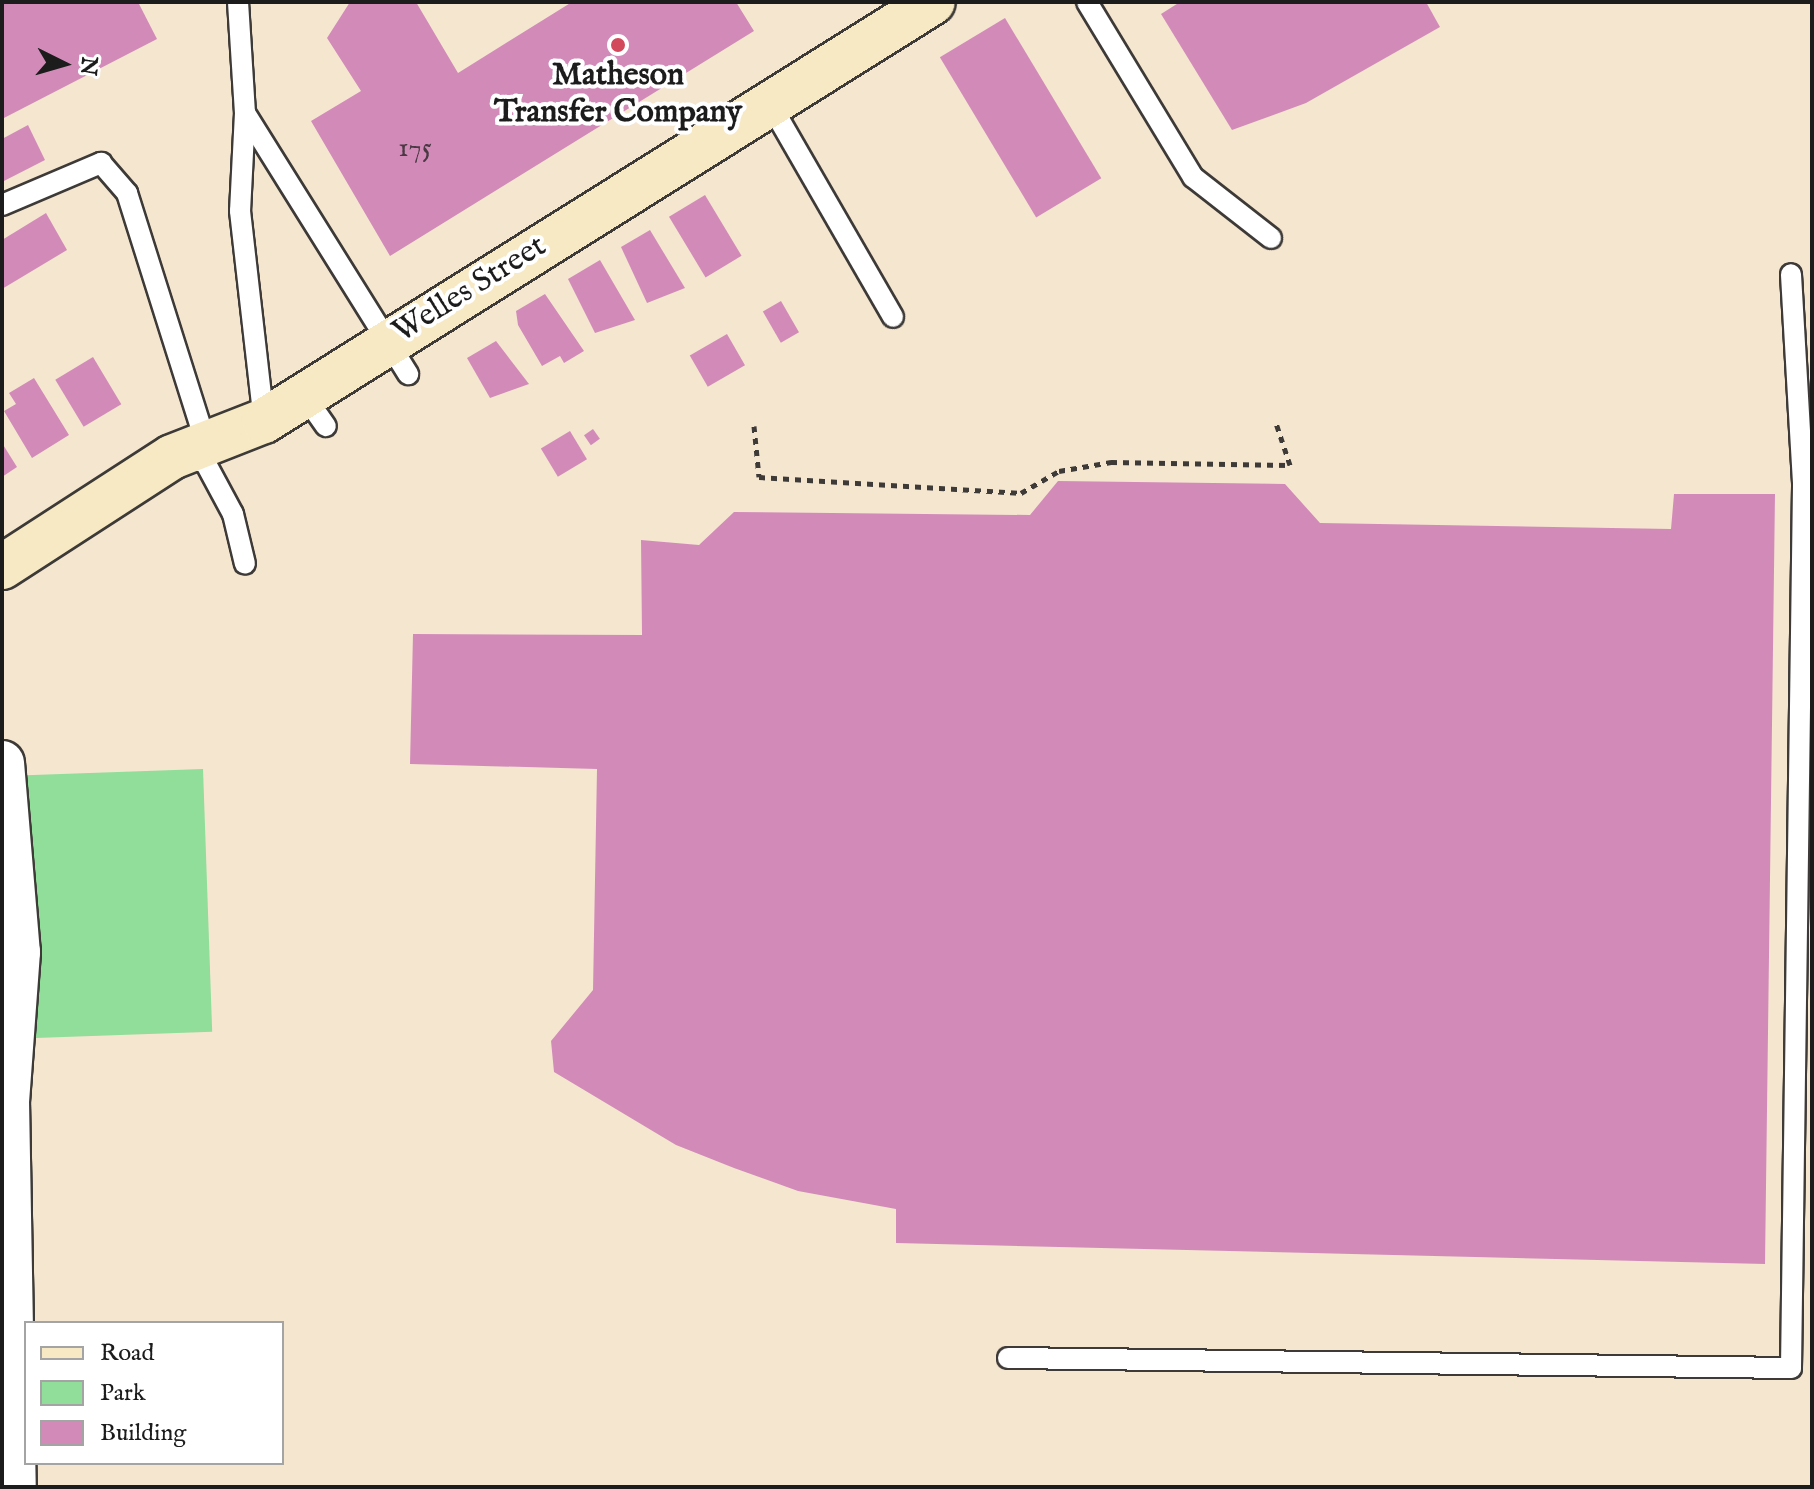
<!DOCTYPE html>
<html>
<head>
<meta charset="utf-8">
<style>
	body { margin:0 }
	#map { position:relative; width:1814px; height:1489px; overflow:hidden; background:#f5e6d0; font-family:"IM FELL English",serif }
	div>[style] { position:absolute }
	.green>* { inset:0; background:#91dd9a; transform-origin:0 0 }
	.building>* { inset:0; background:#d28bb9; transform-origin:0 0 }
	.path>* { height:5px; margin-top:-2.5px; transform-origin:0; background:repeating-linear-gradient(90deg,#3d3a37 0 6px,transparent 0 12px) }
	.roads { filter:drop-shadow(2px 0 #3d3a37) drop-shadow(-2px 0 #3d3a37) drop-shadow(0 2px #3d3a37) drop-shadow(0 -2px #3d3a37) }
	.service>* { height:20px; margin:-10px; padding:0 10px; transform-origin:10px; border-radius:10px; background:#fff }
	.tertiary>* { height:44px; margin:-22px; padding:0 22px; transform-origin:22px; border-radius:22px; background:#fff }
	.secondary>* { height:44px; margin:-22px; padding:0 22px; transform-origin:22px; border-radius:22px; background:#f7e9c3 }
	.dots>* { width:22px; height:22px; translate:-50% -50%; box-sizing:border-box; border:4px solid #fff; border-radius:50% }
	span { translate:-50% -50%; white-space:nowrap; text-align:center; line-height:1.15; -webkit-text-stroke:8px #fff; paint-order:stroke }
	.number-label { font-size:28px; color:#4a3843 }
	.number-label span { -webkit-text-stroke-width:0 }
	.poi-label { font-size:32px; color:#1c1c1c; font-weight:700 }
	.street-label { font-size:32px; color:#1c1c1c }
	.frame { position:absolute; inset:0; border:4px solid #1c1c1c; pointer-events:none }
	.legend { position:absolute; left:24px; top:1321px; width:260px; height:144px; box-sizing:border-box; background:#fff; border:2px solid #a4a4a4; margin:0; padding:10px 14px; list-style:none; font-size:24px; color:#1c1c1c }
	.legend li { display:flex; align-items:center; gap:16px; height:40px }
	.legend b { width:40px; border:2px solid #a4a4a4 }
	.north { position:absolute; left:24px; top:24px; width:80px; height:80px; -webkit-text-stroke:6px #fff; paint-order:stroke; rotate:95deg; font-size:22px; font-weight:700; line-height:32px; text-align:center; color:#1c1c1c }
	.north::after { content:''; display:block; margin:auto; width:28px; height:36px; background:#1c1c1c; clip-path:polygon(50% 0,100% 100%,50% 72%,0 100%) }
</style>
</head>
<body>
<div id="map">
	<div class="green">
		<div style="left:203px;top:769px;width:263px;height:177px;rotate:88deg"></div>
	</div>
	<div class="building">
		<div style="clip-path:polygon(2px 2px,138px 2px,157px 39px,2px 119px)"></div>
		<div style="clip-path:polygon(350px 2px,416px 2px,458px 73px,572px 2px,736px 2px,754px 31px,390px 256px,311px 121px,361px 91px,327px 38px)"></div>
		<div style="clip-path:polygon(1180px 2px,1426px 2px,1440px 27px,1306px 103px,1232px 130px,1161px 14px)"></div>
		<div style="left:1005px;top:18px;width:187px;height:76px;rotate:59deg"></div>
		<div style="clip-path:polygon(28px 125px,45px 160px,2px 182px,2px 139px)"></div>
		<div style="left:705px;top:195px;width:71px;height:42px;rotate:59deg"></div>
		<div style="clip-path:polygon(46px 213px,67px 250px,2px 289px,2px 240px)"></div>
		<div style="clip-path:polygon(650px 230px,685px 288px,647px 303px,621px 247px)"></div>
		<div style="clip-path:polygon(600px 260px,635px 320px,595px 333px,568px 279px)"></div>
		<div style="clip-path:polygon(545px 294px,584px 351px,564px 363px,560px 356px,542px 366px,518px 325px,516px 311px)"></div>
		<div style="left:781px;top:301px;width:36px;height:21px;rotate:60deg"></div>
		<div style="left:727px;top:334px;width:36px;height:43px;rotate:60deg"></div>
		<div style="clip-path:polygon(496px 341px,529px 384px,490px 398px,467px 358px)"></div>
		<div style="left:93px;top:357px;width:55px;height:44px;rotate:59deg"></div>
		<div style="clip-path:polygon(34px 378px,69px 435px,32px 458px,4px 411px,16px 404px,9px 393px)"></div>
		<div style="left:593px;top:429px;width:12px;height:11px;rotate:55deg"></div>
		<div style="left:570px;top:431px;width:33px;height:34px;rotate:59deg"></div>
		<div style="clip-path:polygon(2px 443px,17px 467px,2px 477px)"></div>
		<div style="clip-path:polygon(1058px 481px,1285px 484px,1320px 523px,1671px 529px,1674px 494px,1775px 494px,1765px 1264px,896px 1243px,896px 1209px,798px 1191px,734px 1168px,676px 1145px,554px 1072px,551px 1041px,593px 990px,597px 769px,410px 764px,413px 634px,642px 635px,641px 540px,699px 545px,734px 512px,1030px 515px)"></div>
	</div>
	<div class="path">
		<div style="left:754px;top:426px;width:51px;rotate:84.4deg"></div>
		<div style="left:759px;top:477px;width:262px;rotate:3.5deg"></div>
		<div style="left:1021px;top:493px;width:44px;rotate:-30.1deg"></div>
		<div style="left:1059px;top:471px;width:53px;rotate:-9.8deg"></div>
		<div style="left:1111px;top:462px;width:179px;rotate:1deg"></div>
		<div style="left:1290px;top:465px;width:47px;rotate:-108.4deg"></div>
	</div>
	<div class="roads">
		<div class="service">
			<div style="left:238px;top:2px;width:111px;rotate:86.4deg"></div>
			<div style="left:245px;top:113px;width:98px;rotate:92.9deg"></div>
			<div style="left:240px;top:211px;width:211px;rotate:83.5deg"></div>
			<div style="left:1087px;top:2px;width:205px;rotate:58.8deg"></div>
			<div style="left:1193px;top:177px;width:99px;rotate:38deg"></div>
			<div style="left:769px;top:102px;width:248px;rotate:60deg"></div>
			<div style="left:245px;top:113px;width:308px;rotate:58deg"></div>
			<div style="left:2px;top:205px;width:108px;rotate:-23deg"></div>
			<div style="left:101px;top:163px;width:40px;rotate:49deg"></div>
			<div style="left:127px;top:193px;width:263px;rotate:72.5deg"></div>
			<div style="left:304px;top:395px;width:38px;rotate:55deg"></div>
			<div style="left:184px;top:459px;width:21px;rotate:8deg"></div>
			<div style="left:205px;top:462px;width:59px;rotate:61.7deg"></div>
			<div style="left:233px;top:514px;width:51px;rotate:76.5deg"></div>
			<div style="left:1008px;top:1358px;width:783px;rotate:0.73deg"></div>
			<div style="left:1791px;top:1368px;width:885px;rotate:-89.22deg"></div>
			<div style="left:1803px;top:483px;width:209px;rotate:-93.3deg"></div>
		</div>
		<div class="tertiary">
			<div style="left:2px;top:763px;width:190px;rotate:85.2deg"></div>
			<div style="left:18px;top:952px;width:149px;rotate:94.2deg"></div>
			<div style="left:7px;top:1101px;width:386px;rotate:89deg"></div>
		</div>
		<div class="secondary">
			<div style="left:2px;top:567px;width:202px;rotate:-32.9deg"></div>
			<div style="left:172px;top:457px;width:99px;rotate:-21.4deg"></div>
			<div style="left:264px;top:421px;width:789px;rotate:-32.06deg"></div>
		</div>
	</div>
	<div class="dots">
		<div style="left:618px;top:45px;background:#d1495b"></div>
	</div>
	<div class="number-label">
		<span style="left:415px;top:149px">175</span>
	</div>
	<div class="poi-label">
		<span style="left:618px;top:95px">Matheson<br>Transfer Company</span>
	</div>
	<div class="street-label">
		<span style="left:470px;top:290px;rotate:-32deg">Welles Street</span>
	</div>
	<div class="frame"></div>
	<ul class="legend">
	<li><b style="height:10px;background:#f7e9c3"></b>Road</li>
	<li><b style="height:22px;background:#91dd9a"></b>Park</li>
	<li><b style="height:22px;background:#d28bb9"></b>Building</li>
	</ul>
	<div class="north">N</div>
</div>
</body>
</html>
